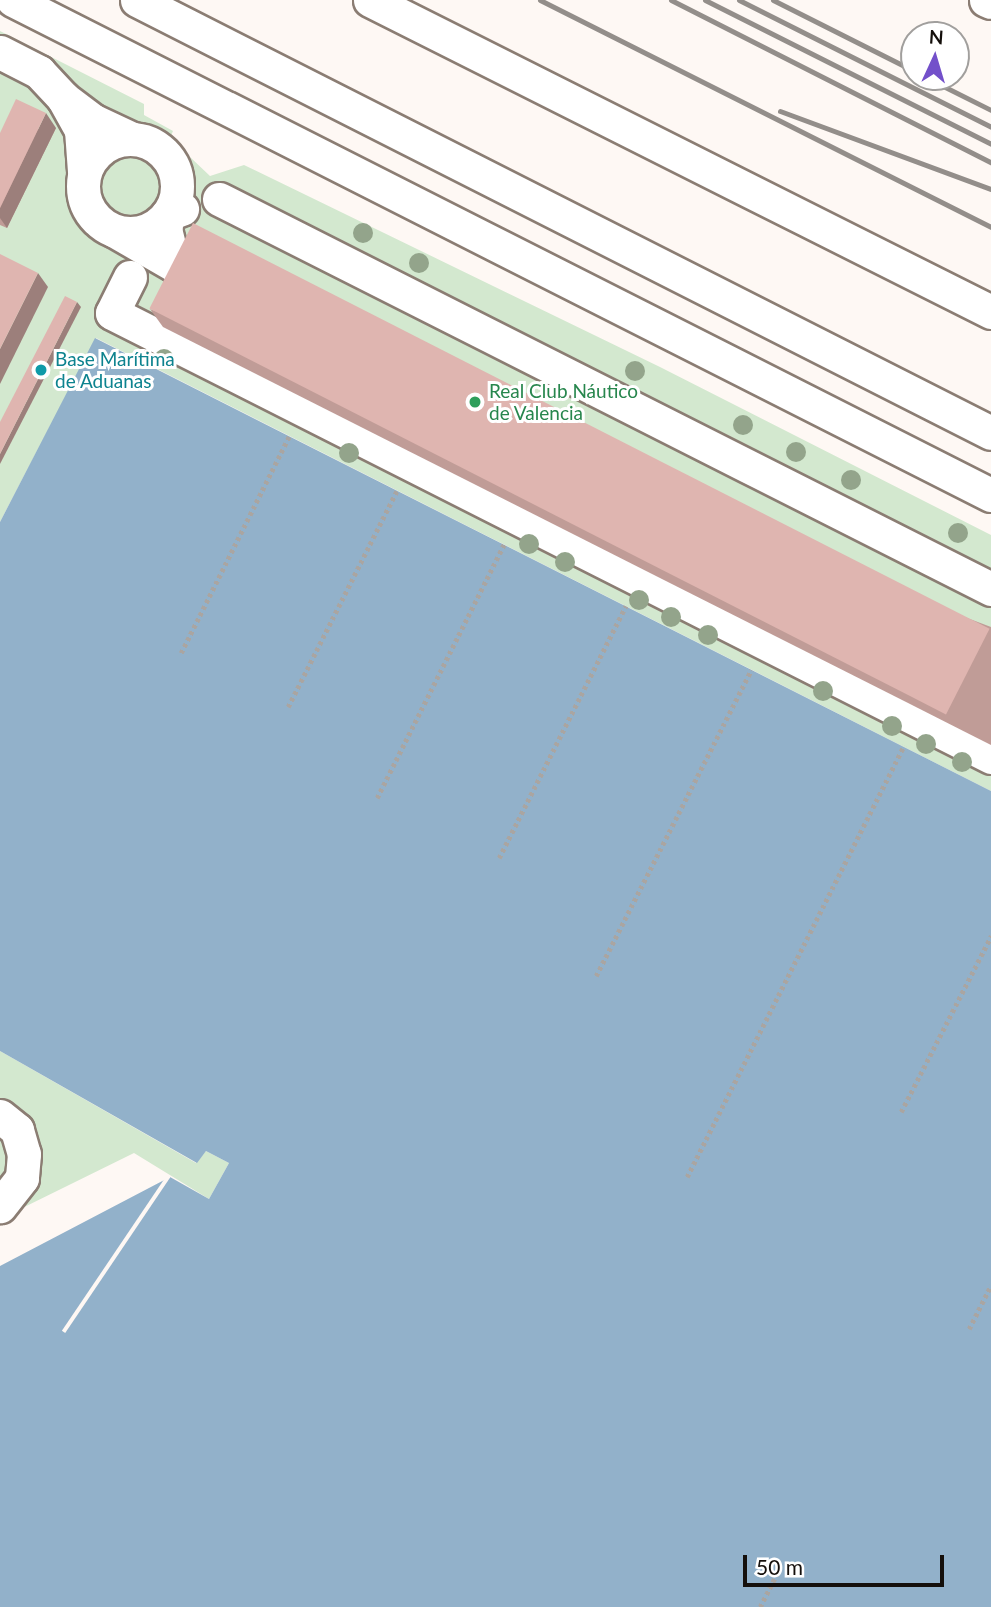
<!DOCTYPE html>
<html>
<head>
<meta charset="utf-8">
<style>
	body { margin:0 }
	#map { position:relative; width:991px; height:1607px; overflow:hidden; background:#fef8f4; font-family:Lato,sans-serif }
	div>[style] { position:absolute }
	.green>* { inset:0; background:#d3e8cf }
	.water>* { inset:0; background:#92b1ca }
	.pier>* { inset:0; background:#fef8f4; transform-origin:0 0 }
	.path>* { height:4.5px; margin-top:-2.25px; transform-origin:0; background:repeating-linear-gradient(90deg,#aaa5a1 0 3.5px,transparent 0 7px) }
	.roads { filter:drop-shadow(2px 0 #8b7d73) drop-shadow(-2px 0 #8b7d73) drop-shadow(0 2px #8b7d73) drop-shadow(0 -2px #8b7d73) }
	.minor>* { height:33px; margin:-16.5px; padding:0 16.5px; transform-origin:16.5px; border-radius:16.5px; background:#fff }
	.minor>.ring { margin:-16.5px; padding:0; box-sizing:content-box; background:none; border:33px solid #fff; border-radius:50% }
	.rail>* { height:5px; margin:-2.5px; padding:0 2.5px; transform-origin:2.5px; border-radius:2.5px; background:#938e8a }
	.trees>* { width:20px; height:20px; margin:-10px; border-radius:50%; background:#93a48b }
	.wall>* { inset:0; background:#c09c97 }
	.shaded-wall>* { inset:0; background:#9c7f7b }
	.building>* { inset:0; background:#dfb5b0; transform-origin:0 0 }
	.dots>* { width:19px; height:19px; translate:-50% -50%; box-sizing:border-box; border:4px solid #fff; border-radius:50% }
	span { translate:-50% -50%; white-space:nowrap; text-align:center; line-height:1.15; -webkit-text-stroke:6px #fff; paint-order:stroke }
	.culture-label { font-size:19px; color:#0d838f }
	.left { translate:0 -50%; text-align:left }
	.leisure-label { font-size:19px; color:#27864d }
	.north { position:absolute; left:900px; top:21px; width:70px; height:70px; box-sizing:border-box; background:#fff; border:2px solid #a19f9d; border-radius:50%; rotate:4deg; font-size:19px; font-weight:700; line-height:28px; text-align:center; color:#140f0b }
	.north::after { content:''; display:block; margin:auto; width:24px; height:32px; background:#7350ca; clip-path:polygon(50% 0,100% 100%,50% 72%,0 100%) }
	.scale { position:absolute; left:743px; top:1555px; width:201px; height:32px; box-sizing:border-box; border:4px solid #140f0b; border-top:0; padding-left:9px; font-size:21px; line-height:24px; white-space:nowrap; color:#140f0b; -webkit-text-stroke:5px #fff; paint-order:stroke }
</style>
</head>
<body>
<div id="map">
	<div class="green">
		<div style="clip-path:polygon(0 31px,144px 104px,144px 115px,173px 131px,170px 138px,210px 176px,244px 165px,660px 367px,991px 535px,991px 791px,96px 338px,0 522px)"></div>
		<div style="clip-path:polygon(0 1051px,196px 1163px,206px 1151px,229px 1163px,209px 1199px,134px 1153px,0 1219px)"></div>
	</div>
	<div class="water">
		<div style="clip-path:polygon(95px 338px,991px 791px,991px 1607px,0 1607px,0 1266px,170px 1177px,209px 1199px,229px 1163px,206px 1151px,197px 1163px,0 1051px,0 522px)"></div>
	</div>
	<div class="pier">
		<div style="left:167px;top:1175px;width:4px;height:188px;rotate:34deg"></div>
	</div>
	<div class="path">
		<div style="left:181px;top:653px;width:242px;rotate:-63.5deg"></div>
		<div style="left:288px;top:707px;width:243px;rotate:-63.3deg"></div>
		<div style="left:377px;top:798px;width:284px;rotate:-63.4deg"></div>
		<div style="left:499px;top:858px;width:282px;rotate:-63.3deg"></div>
		<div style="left:596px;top:976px;width:343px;rotate:-63.1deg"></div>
		<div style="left:901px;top:1112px;width:198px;rotate:-62.9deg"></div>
		<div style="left:687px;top:1177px;width:483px;rotate:-63.3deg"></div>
		<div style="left:969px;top:1329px;width:49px;rotate:-63.4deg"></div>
		<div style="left:760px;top:1607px;width:39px;rotate:-63deg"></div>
	</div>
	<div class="roads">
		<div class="minor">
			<div style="left:13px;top:0;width:1096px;rotate:26.85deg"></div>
			<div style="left:137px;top:0;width:957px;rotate:26.89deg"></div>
			<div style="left:370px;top:0;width:695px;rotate:26.68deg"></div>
			<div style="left:986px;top:0;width:5px;rotate:22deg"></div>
			<div style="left:0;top:52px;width:44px;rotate:27.1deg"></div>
			<div style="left:39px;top:72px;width:35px;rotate:47deg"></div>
			<div class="ring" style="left:83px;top:139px;width:61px;height:61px"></div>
			<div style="left:84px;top:171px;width:41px;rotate:-94.2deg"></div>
			<div style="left:81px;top:130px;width:37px;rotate:-119deg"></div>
			<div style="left:63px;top:98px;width:39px;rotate:37deg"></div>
			<div style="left:94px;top:121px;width:40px;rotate:25deg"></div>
			<div style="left:219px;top:199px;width:865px;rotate:26.8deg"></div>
			<div style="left:115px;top:231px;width:68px;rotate:30deg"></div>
			<div style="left:174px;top:265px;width:36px;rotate:-104deg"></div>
			<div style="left:165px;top:230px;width:16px;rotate:-79deg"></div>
			<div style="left:168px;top:214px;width:15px;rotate:-20deg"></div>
			<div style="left:130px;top:277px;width:40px;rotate:116.6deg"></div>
			<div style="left:112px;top:313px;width:985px;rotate:26.8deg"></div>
			<div style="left:0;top:1116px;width:22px;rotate:39deg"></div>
			<div style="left:17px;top:1130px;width:25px;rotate:74deg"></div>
			<div style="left:24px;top:1154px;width:24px;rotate:95deg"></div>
			<div style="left:22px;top:1178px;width:36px;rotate:128deg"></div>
		</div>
	</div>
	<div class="rail">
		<div style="left:540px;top:0;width:505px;rotate:26.72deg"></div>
		<div style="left:671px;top:0;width:359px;rotate:26.9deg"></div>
		<div style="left:705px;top:0;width:320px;rotate:26.7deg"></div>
		<div style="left:739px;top:0;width:282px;rotate:26.7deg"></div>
		<div style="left:773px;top:0;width:158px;rotate:26.7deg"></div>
		<div style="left:925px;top:77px;width:74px;rotate:26.6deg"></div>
		<div style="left:780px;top:111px;width:225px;rotate:20.3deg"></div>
	</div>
	<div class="trees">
		<div style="left:363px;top:233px"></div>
		<div style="left:419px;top:263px"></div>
		<div style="left:164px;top:359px"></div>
		<div style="left:635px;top:371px"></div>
		<div style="left:743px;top:425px"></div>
		<div style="left:796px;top:452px"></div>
		<div style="left:349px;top:453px"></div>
		<div style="left:851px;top:480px"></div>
		<div style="left:958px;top:533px"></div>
		<div style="left:529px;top:544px"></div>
		<div style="left:565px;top:562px"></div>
		<div style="left:639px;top:600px"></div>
		<div style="left:671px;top:617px"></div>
		<div style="left:708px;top:635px"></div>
		<div style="left:823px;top:691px"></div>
		<div style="left:892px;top:726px"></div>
		<div style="left:926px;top:744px"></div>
		<div style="left:962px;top:762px"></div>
	</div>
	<div class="wall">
		<div style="clip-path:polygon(56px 128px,7px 228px,0 225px,0 133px)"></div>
		<div style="clip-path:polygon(150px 309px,991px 627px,991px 745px,163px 327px)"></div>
	</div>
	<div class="shaded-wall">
		<div style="clip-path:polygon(46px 113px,56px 128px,7px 228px,0 218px,0 208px)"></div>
		<div style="clip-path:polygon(38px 273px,48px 287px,0 384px,0 349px)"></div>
		<div style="clip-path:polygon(77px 302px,81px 307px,0 464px,0 454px)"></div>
	</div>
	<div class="building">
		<div style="clip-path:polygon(16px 99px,46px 113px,0 208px,0 133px)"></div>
		<div style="left:193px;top:223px;width:894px;height:96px;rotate:27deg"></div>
		<div style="clip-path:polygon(0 254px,38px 273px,0 349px)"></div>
		<div style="clip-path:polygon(65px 296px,77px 302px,0 454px,0 422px)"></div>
	</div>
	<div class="dots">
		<div style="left:41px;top:370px;background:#0f9aa8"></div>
		<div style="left:475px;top:402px;background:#2e9e5b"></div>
	</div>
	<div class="culture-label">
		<span class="left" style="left:55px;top:370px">Base Marítima<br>de Aduanas</span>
	</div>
	<div class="leisure-label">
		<span class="left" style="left:489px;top:402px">Real Club Náutico<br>de Valencia</span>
	</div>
	<div class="north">N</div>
	<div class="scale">50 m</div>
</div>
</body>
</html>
